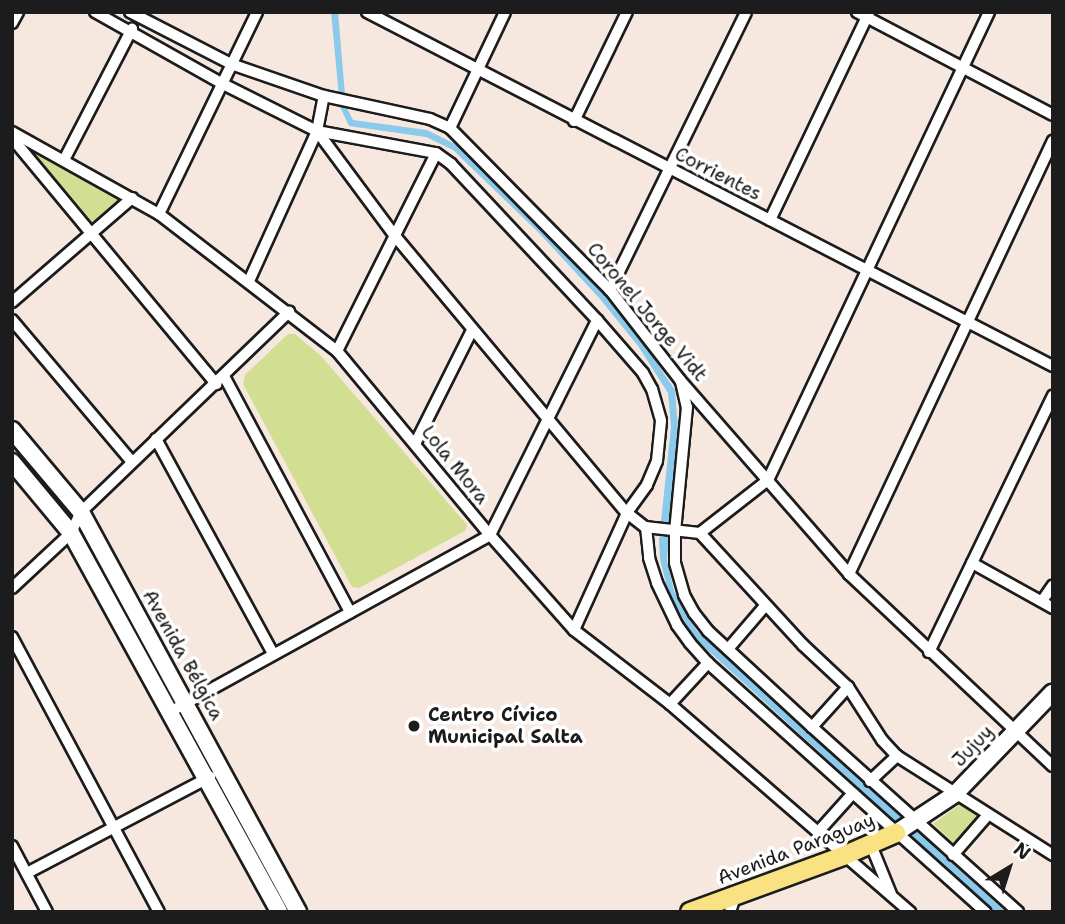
<!DOCTYPE html>
<html>
<head>
<meta charset="utf-8">
<style>
	body { margin:0 }
	#map { position:relative; width:1065px; height:924px; overflow:hidden; background:#f6e8df; font-family:"Shantell Sans",sans-serif }
	div>[style] { position:absolute }
	.green>* { inset:0; background:#d2de91 }
	.water>* { inset:0; background:#8ccaec }
	.roads { filter:drop-shadow(2px 0 #1c1c1c) drop-shadow(-2px 0 #1c1c1c) drop-shadow(0 2px #1c1c1c) drop-shadow(0 -2px #1c1c1c) }
	.minor>* { height:10px; margin:-5px; padding:0 5px; transform-origin:5px; border-radius:5px; background:#fff }
	.secondary>* { height:16px; margin:-8px; padding:0 8px; transform-origin:8px; border-radius:8px; background:#fff }
	.primary>* { height:18px; margin:-9px; padding:0 9px; transform-origin:9px; border-radius:9px; background:#f8e281 }
	.dots>* { width:19px; height:19px; translate:-50% -50%; box-sizing:border-box; border:4px solid #fff; border-radius:50% }
	span { translate:-50% -50%; white-space:nowrap; text-align:center; line-height:1.15; -webkit-text-stroke:7px #fff; paint-order:stroke }
	.street-label { font-size:19px; color:#1c1c1c }
	.poi-label { font-size:19px; color:#1c1c1c; font-weight:700 }
	.left { translate:0 -50%; text-align:left }
	.frame { position:absolute; inset:0; border:14px solid #1c1c1c; pointer-events:none }
	.north { position:absolute; left:974px; top:833px; width:70px; height:70px; -webkit-text-stroke:5px #fff; paint-order:stroke; rotate:38deg; font-size:19px; font-weight:700; line-height:28px; text-align:center; color:#1c1c1c }
	.north::after { content:''; display:block; margin:auto; width:24px; height:32px; background:#1c1c1c; clip-path:polygon(50% 0,100% 100%,50% 72%,0 100%) }
</style>
</head>
<body>
<div id="map">
	<div class="green">
		<div style="clip-path:polygon(30px 148px,122px 198px,92px 222px)"></div>
		<div style="clip-path:polygon(288px 334px,295px 334px,321px 356px,467px 525px,465px 531px,359px 588px,352px 587px,243px 384px,245px 375px)"></div>
		<div style="clip-path:polygon(12px 440px,63px 501px,63px 505px,56px 504px,12px 452px)"></div>
		<div style="clip-path:polygon(85px 533px,173px 692px,171px 694px,166px 691px,83px 535px)"></div>
		<div style="clip-path:polygon(222px 783px,292px 912px,284px 912px,217px 785px)"></div>
		<div style="clip-path:polygon(962px 803px,980px 816px,955px 844px,933px 824px)"></div>
	</div>
	<div class="water">
		<div style="clip-path:polygon(331px 12px,338px 12px,346px 106px,353px 120px,427px 130px,457px 145px,604px 294px,644px 344px,675px 390px,678px 428px,667px 560px,674px 591px,697px 631px,1006px 912px,995px 912px,692px 636px,668px 591px,660px 560px,659px 540px,671px 427px,668px 393px,638px 346px,600px 299px,540px 234px,453px 150px,426px 137px,349px 126px,340px 107px)"></div>
	</div>
	<div class="roads">
		<div class="minor">
			<div style="left:95px;top:12px;width:145px;rotate:29.4deg"></div>
			<div style="left:221px;top:83px;width:107px;rotate:26.6deg"></div>
			<div style="left:317px;top:131px;width:131px;rotate:53.4deg"></div>
			<div style="left:395px;top:236px;width:361px;rotate:50.1deg"></div>
			<div style="left:627px;top:513px;width:23px;rotate:38deg"></div>
			<div style="left:645px;top:527px;width:55px;rotate:6.2deg"></div>
			<div style="left:700px;top:533px;width:86px;rotate:-37.9deg"></div>
			<div style="left:768px;top:480px;width:518px;rotate:-64.72deg"></div>
			<div style="left:130px;top:12px;width:114px;rotate:27.2deg"></div>
			<div style="left:231px;top:64px;width:98px;rotate:19deg"></div>
			<div style="left:324px;top:96px;width:108px;rotate:12.2deg"></div>
			<div style="left:430px;top:119px;width:22px;rotate:24deg"></div>
			<div style="left:450px;top:128px;width:228px;rotate:45.4deg"></div>
			<div style="left:610px;top:290px;width:114px;rotate:52.1deg"></div>
			<div style="left:680px;top:380px;width:257px;rotate:48.9deg"></div>
			<div style="left:849px;top:574px;width:280px;rotate:43.3deg"></div>
			<div style="left:367px;top:12px;width:772px;rotate:27.3deg"></div>
			<div style="left:857px;top:12px;width:221px;rotate:27.7deg"></div>
			<div style="left:12px;top:23px;width:13px;rotate:-61deg"></div>
			<div style="left:574px;top:121px;width:121px;rotate:-64.1deg"></div>
			<div style="left:450px;top:128px;width:128px;rotate:-64.6deg"></div>
			<div style="left:317px;top:131px;width:121px;rotate:10.5deg"></div>
			<div style="left:436px;top:153px;width:19px;rotate:36deg"></div>
			<div style="left:451px;top:164px;width:214px;rotate:46.9deg"></div>
			<div style="left:597px;top:320px;width:70px;rotate:49deg"></div>
			<div style="left:643px;top:373px;width:18px;rotate:61deg"></div>
			<div style="left:652px;top:389px;width:33px;rotate:74deg"></div>
			<div style="left:661px;top:421px;width:40px;rotate:95.7deg"></div>
			<div style="left:657px;top:461px;width:26px;rotate:113deg"></div>
			<div style="left:647px;top:485px;width:34px;rotate:126deg"></div>
			<div style="left:627px;top:513px;width:128px;rotate:114.4deg"></div>
			<div style="left:12px;top:132px;width:168px;rotate:29.2deg"></div>
			<div style="left:159px;top:214px;width:225px;rotate:37.6deg"></div>
			<div style="left:337px;top:351px;width:239px;rotate:50.3deg"></div>
			<div style="left:490px;top:535px;width:127px;rotate:48.5deg"></div>
			<div style="left:574px;top:630px;width:121px;rotate:37.6deg"></div>
			<div style="left:670px;top:704px;width:318px;rotate:40.9deg"></div>
			<div style="left:12px;top:138px;width:320px;rotate:50.3deg"></div>
			<div style="left:64px;top:160px;width:148px;rotate:-62.6deg"></div>
			<div style="left:159px;top:214px;width:225px;rotate:-64.1deg"></div>
			<div style="left:770px;top:220px;width:230px;rotate:-64.5deg"></div>
			<div style="left:249px;top:281px;width:165px;rotate:-65.6deg"></div>
			<div style="left:317px;top:131px;width:36px;rotate:-79deg"></div>
			<div style="left:610px;top:290px;width:309px;rotate:-63.9deg"></div>
			<div style="left:12px;top:302px;width:159px;rotate:-40.9deg"></div>
			<div style="left:12px;top:320px;width:186px;rotate:49.8deg"></div>
			<div style="left:337px;top:351px;width:221px;rotate:-63.4deg"></div>
			<div style="left:224px;top:376px;width:268px;rotate:61.9deg"></div>
			<div style="left:681px;top:382px;width:26px;rotate:77deg"></div>
			<div style="left:687px;top:407px;width:125px;rotate:95.5deg"></div>
			<div style="left:675px;top:531px;width:32px;rotate:90deg"></div>
			<div style="left:675px;top:563px;width:33px;rotate:74deg"></div>
			<div style="left:684px;top:595px;width:21px;rotate:61deg"></div>
			<div style="left:694px;top:613px;width:23px;rotate:52deg"></div>
			<div style="left:708px;top:631px;width:142px;rotate:42.7deg"></div>
			<div style="left:812px;top:727px;width:277px;rotate:41.9deg"></div>
			<div style="left:156px;top:439px;width:245px;rotate:61.4deg"></div>
			<div style="left:415px;top:444px;width:127px;rotate:-63.4deg"></div>
			<div style="left:646px;top:527px;width:31px;rotate:84deg"></div>
			<div style="left:649px;top:558px;width:26px;rotate:72deg"></div>
			<div style="left:657px;top:583px;width:47px;rotate:64.5deg"></div>
			<div style="left:677px;top:625px;width:22px;rotate:54deg"></div>
			<div style="left:690px;top:643px;width:27px;rotate:48deg"></div>
			<div style="left:708px;top:663px;width:373px;rotate:41.9deg"></div>
			<div style="left:700px;top:533px;width:152px;rotate:47.4deg"></div>
			<div style="left:803px;top:645px;width:62px;rotate:43deg"></div>
			<div style="left:848px;top:687px;width:63px;rotate:57.3deg"></div>
			<div style="left:882px;top:740px;width:22px;rotate:47deg"></div>
			<div style="left:897px;top:756px;width:185px;rotate:32.4deg"></div>
			<div style="left:972px;top:563px;width:93px;rotate:29.1deg"></div>
			<div style="left:849px;top:574px;width:479px;rotate:-64.8deg"></div>
			<div style="left:12px;top:588px;width:81px;rotate:-43deg"></div>
			<div style="left:71px;top:533px;width:23px;rotate:-65deg"></div>
			<div style="left:81px;top:512px;width:289px;rotate:-43.9deg"></div>
			<div style="left:1042px;top:601px;width:19px;rotate:-55deg"></div>
			<div style="left:12px;top:637px;width:312px;rotate:61.9deg"></div>
			<div style="left:728px;top:649px;width:57px;rotate:-49.3deg"></div>
			<div style="left:929px;top:652px;width:285px;rotate:-64.2deg"></div>
			<div style="left:670px;top:704px;width:56px;rotate:-47.2deg"></div>
			<div style="left:170px;top:712px;width:366px;rotate:-28.9deg"></div>
			<div style="left:490px;top:535px;width:240px;rotate:-63.5deg"></div>
			<div style="left:812px;top:727px;width:54px;rotate:-48deg"></div>
			<div style="left:870px;top:781px;width:37px;rotate:-43deg"></div>
			<div style="left:818px;top:832px;width:52px;rotate:-48.1deg"></div>
			<div style="left:871px;top:845px;width:53px;rotate:67.8deg"></div>
			<div style="left:12px;top:846px;width:75px;rotate:62.1deg"></div>
			<div style="left:953px;top:855px;width:52px;rotate:-48.9deg"></div>
			<div style="left:27px;top:873px;width:207px;rotate:-27.7deg"></div>
			<div style="left:730px;top:912px;width:19px;rotate:-72deg"></div>
		</div>
		<div class="secondary">
			<div style="left:12px;top:430px;width:107px;rotate:49.9deg"></div>
			<div style="left:81px;top:512px;width:455px;rotate:61.5deg"></div>
			<div style="left:12px;top:462px;width:92px;rotate:50.3deg"></div>
			<div style="left:71px;top:533px;width:432px;rotate:61.2deg"></div>
			<div style="left:896px;top:833px;width:71px;rotate:-33.5deg"></div>
			<div style="left:955px;top:794px;width:141px;rotate:-46.1deg"></div>
		</div>
		<div class="primary">
			<div style="left:690px;top:912px;width:163px;rotate:-20.1deg"></div>
			<div style="left:843px;top:856px;width:58px;rotate:-23.5deg"></div>
		</div>
	</div>
	<div class="dots">
		<div style="left:414px;top:726px;background:#1c1c1c"></div>
	</div>
	<div class="street-label">
		<span style="left:718px;top:174px;rotate:27deg">Corrientes</span>
		<span style="left:647px;top:312px;rotate:50deg">Coronel Jorge Vidt</span>
		<span style="left:455px;top:465px;rotate:51deg">Lola Mora</span>
		<span style="left:183px;top:655px;rotate:61deg">Avenida Bélgica</span>
		<span style="left:973px;top:746px;rotate:-46deg">Jujuy</span>
		<span style="left:796px;top:849px;rotate:-21deg">Avenida Paraguay</span>
	</div>
	<div class="poi-label">
		<span class="left" style="left:428px;top:726px">Centro Cívico<br>Municipal Salta</span>
	</div>
	<div class="frame"></div>
	<div class="north">N</div>
</div>
</body>
</html>
